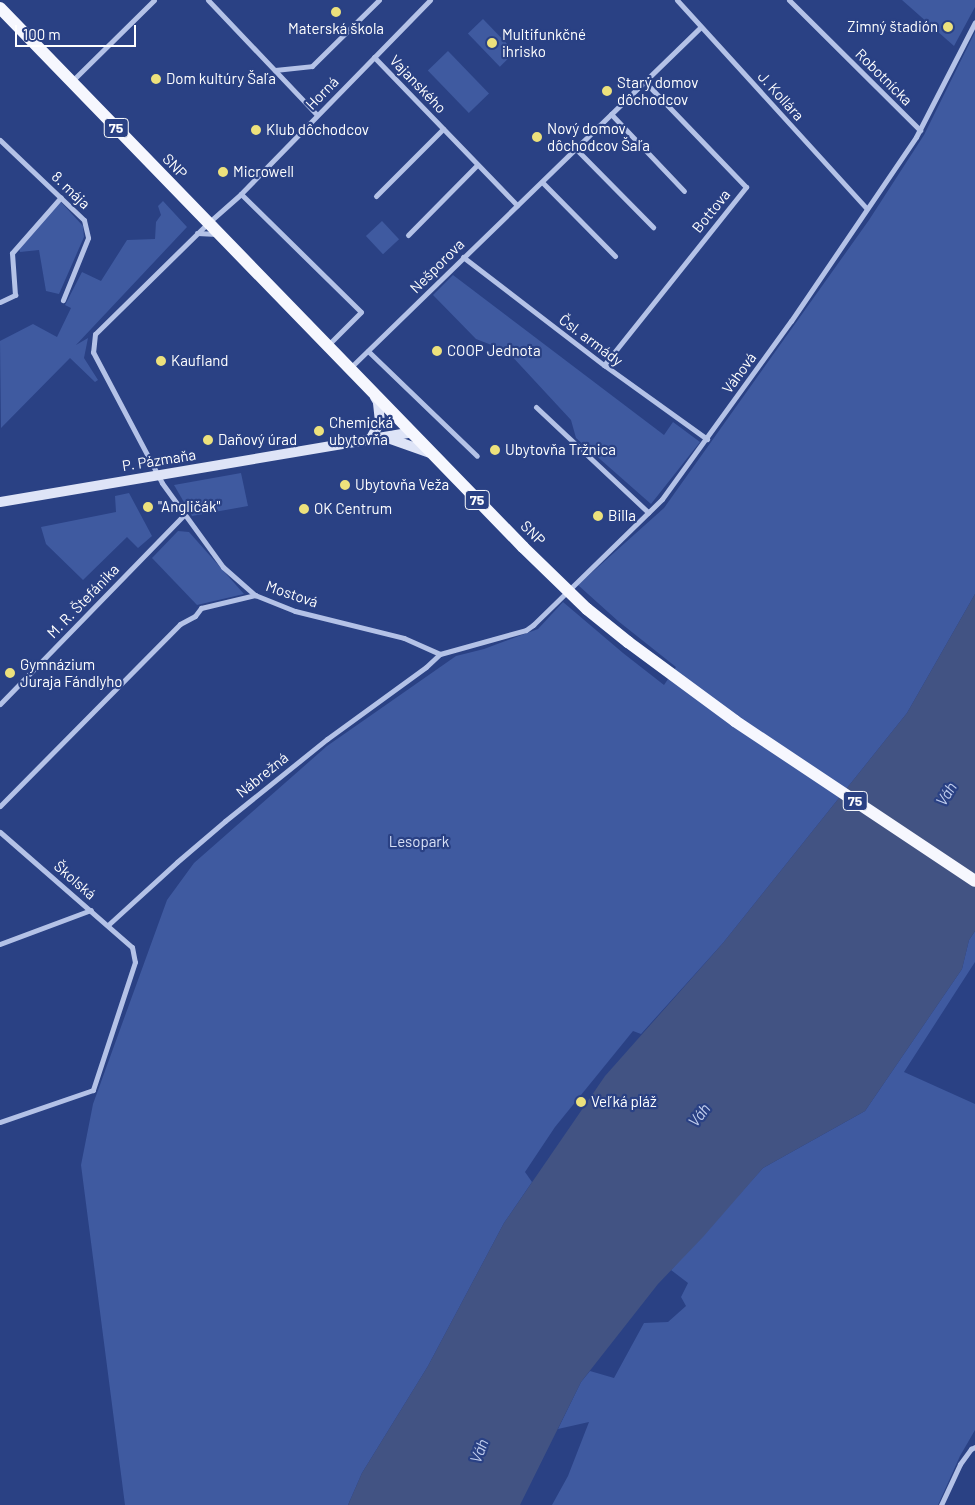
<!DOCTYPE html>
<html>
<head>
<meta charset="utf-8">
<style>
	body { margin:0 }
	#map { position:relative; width:975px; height:1505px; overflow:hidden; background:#2a4184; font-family:Barlow,sans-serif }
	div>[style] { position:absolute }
	.green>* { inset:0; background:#3f5aa0; transform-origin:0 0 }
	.water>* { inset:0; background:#425383 }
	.minor>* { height:5px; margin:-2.5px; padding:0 2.5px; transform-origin:2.5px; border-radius:2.5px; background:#b4c2e7 }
	.secondary>* { height:10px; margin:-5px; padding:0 5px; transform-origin:5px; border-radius:5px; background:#dee4f7 }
	.primary>* { height:12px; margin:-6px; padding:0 6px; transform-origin:6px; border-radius:6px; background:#f6f7fe }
	.primary-bridge>* { height:12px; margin:-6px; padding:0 6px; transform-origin:6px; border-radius:6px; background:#f6f7fe }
	.dots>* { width:14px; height:14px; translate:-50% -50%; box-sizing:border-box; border:2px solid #2a4184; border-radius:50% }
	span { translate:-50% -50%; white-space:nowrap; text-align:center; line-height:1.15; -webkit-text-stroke:4.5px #2a4184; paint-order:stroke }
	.shield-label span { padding:1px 4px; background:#2a4184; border:1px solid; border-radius:4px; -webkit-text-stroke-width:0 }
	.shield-label { font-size:14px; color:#fff; font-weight:700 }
	.poi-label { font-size:15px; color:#fff }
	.right { translate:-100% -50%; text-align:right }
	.left { translate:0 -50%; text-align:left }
	.street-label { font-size:15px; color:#fff }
	.park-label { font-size:15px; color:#d8e0f6 }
	.water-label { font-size:16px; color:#c0cdee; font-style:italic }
	.scale { position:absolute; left:15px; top:25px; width:121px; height:22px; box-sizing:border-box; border:2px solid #fff; border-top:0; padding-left:6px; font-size:15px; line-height:18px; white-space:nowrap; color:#fff; -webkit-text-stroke:4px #2a4184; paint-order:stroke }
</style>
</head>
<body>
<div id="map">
	<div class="green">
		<div style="clip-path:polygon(902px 0,975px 0,975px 7px,954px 46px)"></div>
		<div style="left:483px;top:19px;width:46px;height:21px;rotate:46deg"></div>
		<div style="clip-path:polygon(975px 32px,975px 594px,907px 713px,723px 943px,641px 1034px,633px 1031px,555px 1127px,525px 1172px,532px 1182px,504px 1223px,428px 1366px,362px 1473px,348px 1505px,125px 1505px,81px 1165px,93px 1104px,167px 900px,194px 863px,327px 746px,456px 656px,484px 649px,538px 629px,563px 602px,623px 653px,664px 685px,676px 667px,618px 621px,578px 585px,664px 508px,869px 220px,924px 135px)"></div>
		<div style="left:448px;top:51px;width:59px;height:28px;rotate:46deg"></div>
		<div style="clip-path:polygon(60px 201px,83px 226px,84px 237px,59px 294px,46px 291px,39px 250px,20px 252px,19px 248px)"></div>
		<div style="clip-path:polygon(163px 201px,187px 227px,76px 345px,88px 338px,84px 358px,98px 380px,95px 382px,70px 358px,1px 428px,0 341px,33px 324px,57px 337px,71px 308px,65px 305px,82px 272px,101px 281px,127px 240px,155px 239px,156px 222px,161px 215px,158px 206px)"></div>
		<div style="left:382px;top:221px;width:25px;height:22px;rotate:47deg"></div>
		<div style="clip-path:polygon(453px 275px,664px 435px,673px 422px,700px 442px,651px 504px,576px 438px,571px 420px,507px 351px,476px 339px,433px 295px)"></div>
		<div style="clip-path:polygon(241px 473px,248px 506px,192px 516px,174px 485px)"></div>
		<div style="clip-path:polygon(129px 493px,152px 536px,138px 548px,127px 537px,83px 580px,46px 544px,41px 527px,116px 512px,115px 496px)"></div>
		<div style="clip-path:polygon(178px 531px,189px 532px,244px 594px,197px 605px,152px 558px)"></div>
		<div style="clip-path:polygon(975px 931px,975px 962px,904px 1072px,975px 1104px,975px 1430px,960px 1456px,938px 1505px,552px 1505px,568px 1476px,589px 1422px,558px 1429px,581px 1382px,590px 1371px,614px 1378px,644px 1323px,668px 1322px,686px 1306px,681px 1297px,688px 1283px,671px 1270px,763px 1168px,865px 1111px,962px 969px,969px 940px)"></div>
	</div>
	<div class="water">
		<div style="clip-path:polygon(975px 594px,975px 931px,969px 940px,962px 969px,865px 1111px,763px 1168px,703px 1237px,658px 1284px,581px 1382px,520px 1505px,348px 1505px,362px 1473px,428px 1366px,504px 1223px,605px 1076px,723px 943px,907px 713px)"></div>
	</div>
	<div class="minor">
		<div style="left:208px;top:0;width:158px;rotate:46.5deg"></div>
		<div style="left:430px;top:0;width:271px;rotate:134.3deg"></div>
		<div style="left:241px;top:194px;width:44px;rotate:138.7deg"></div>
		<div style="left:208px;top:223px;width:158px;rotate:135.5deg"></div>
		<div style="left:95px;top:334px;width:18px;rotate:96deg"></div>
		<div style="left:93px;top:352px;width:148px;rotate:62.2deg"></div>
		<div style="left:162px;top:483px;width:104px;rotate:54deg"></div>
		<div style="left:223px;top:567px;width:43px;rotate:41.2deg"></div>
		<div style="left:255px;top:595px;width:43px;rotate:21.8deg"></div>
		<div style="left:295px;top:611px;width:112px;rotate:13.9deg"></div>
		<div style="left:404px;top:638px;width:39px;rotate:24deg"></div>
		<div style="left:677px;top:0;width:281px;rotate:47.7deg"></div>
		<div style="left:789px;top:0;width:185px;rotate:44.8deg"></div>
		<div style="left:374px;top:57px;width:206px;rotate:46deg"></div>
		<div style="left:275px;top:70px;width:37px;rotate:-6deg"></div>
		<div style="left:312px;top:66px;width:94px;rotate:-44.6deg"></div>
		<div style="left:72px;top:81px;width:115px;rotate:-44.6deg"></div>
		<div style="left:611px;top:114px;width:106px;rotate:46.5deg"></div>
		<div style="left:0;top:140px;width:116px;rotate:43.6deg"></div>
		<div style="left:84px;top:220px;width:18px;rotate:77deg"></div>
		<div style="left:88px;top:238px;width:67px;rotate:112deg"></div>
		<div style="left:576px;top:149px;width:110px;rotate:45.4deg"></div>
		<div style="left:542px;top:182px;width:104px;rotate:45.4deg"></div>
		<div style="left:241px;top:194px;width:168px;rotate:44.5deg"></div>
		<div style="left:361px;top:312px;width:47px;rotate:135deg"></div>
		<div style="left:376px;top:196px;width:95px;rotate:-45deg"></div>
		<div style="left:197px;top:233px;width:20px;rotate:3deg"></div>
		<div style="left:408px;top:235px;width:98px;rotate:-45.4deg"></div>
		<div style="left:463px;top:257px;width:178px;rotate:37.5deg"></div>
		<div style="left:604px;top:365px;width:127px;rotate:35.7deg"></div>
		<div style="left:0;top:302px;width:17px;rotate:-25deg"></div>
		<div style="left:15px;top:295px;width:42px;rotate:-94.1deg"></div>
		<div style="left:12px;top:253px;width:74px;rotate:-48.8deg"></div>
		<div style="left:368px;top:351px;width:151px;rotate:43.9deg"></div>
		<div style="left:604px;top:365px;width:228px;rotate:-51.4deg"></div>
		<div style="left:746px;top:187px;width:146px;rotate:-133.9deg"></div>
		<div style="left:350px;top:368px;width:489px;rotate:-44.2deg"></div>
		<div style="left:536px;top:407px;width:154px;rotate:43.2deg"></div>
		<div style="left:0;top:704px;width:264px;rotate:-45.8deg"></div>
		<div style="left:0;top:806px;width:256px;rotate:-45.3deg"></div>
		<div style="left:180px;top:624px;width:17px;rotate:-28deg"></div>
		<div style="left:195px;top:616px;width:10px;rotate:-53deg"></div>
		<div style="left:201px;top:608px;width:56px;rotate:-13.5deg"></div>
		<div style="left:0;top:832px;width:175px;rotate:41.1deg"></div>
		<div style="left:132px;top:947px;width:15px;rotate:79deg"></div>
		<div style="left:135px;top:962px;width:135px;rotate:108.2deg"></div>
		<div style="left:93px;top:1090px;width:98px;rotate:161deg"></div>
		<div style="left:108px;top:925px;width:93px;rotate:-42.4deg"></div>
		<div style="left:177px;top:862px;width:63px;rotate:-40.5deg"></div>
		<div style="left:225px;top:821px;width:131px;rotate:-38.8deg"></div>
		<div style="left:327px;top:739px;width:122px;rotate:-36deg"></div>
		<div style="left:426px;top:667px;width:19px;rotate:-43deg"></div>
		<div style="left:440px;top:654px;width:89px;rotate:-15.6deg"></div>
		<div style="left:526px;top:630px;width:9px;rotate:-36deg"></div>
		<div style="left:533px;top:625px;width:180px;rotate:-44.3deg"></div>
		<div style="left:662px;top:499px;width:220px;rotate:-54.1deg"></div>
		<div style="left:791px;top:321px;width:222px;rotate:-55.8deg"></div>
		<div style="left:916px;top:137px;width:129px;rotate:-62.8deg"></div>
		<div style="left:0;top:944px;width:97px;rotate:-20.5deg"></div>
		<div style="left:941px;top:1505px;width:45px;rotate:-65.1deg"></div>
		<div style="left:960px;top:1464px;width:19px;rotate:-54deg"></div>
		<div style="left:971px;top:1449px;width:4px;rotate:-27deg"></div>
	</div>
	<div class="secondary">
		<div style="left:385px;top:437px;width:48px;rotate:19.6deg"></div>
		<div style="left:370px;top:440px;width:21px;rotate:-61deg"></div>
		<div style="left:380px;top:422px;width:20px;rotate:-96deg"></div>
		<div style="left:378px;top:402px;width:6px;rotate:-121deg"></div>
		<div style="left:0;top:502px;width:418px;rotate:-9.6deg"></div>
	</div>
	<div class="primary">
		<div style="left:0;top:8px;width:751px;rotate:45.86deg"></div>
		<div style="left:587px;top:609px;width:53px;rotate:38.8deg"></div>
		<div style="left:628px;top:642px;width:133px;rotate:36.4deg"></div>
		<div style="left:735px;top:721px;width:288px;rotate:33.7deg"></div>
	</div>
	<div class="primary-bridge">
		<div style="left:523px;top:547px;width:89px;rotate:44.1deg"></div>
	</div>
	<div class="dots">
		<div style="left:336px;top:12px;background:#ede17c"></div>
		<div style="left:948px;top:27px;background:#ede17c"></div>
		<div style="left:492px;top:43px;background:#ede17c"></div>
		<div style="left:156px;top:79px;background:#ede17c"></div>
		<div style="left:607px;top:91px;background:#ede17c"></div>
		<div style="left:256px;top:130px;background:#ede17c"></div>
		<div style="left:537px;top:137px;background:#ede17c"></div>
		<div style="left:223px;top:172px;background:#ede17c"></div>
		<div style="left:437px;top:351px;background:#ede17c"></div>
		<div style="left:161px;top:361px;background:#ede17c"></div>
		<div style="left:319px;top:431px;background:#ede17c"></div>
		<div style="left:208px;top:440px;background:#ede17c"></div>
		<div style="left:495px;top:450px;background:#ede17c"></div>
		<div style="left:345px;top:485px;background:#ede17c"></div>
		<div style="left:148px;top:507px;background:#ede17c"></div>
		<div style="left:304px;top:509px;background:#ede17c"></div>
		<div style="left:598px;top:516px;background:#ede17c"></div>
		<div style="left:10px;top:673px;background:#ede17c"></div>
		<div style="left:581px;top:1102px;background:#ede17c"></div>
	</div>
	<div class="shield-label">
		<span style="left:116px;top:128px">75</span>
		<span style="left:477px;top:500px">75</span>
		<span style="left:855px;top:801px">75</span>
	</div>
	<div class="poi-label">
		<span class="right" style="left:938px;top:27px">Zimný štadión</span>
		<span style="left:336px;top:29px">Materská škola</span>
		<span class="left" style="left:502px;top:43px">Multifunkčné<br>ihrisko</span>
		<span class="left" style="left:166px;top:79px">Dom kultúry Šaľa</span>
		<span class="left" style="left:617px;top:91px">Starý domov<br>dôchodcov</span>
		<span class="left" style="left:547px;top:137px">Nový domov<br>dôchodcov Šaľa</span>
		<span class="left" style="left:266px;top:130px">Klub dôchodcov</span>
		<span class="left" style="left:233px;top:172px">Microwell</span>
		<span class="left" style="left:447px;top:351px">COOP Jednota</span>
		<span class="left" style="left:171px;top:361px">Kaufland</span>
		<span class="left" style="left:329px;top:431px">Chemická<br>ubytovňa</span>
		<span class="left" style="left:218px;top:440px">Daňový úrad</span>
		<span class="left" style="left:505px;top:450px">Ubytovňa Tržnica</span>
		<span class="left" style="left:355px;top:485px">Ubytovňa Veža</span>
		<span class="left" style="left:158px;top:507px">"Angličák"</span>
		<span class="left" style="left:314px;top:509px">OK Centrum</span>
		<span class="left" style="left:608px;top:516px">Billa</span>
		<span class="left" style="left:20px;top:673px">Gymnázium<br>Juraja Fándlyho</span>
		<span class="left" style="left:591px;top:1102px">Veľká pláž</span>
	</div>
	<div class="street-label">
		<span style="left:884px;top:77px;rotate:45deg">Robotnícka</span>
		<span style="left:418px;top:84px;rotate:46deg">Vajanského</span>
		<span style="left:322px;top:93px;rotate:-46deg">Horná</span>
		<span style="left:781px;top:96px;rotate:48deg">J. Kollára</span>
		<span style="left:175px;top:166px;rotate:46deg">SNP</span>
		<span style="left:71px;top:190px;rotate:44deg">8. mája</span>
		<span style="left:711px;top:211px;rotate:-51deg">Bottova</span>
		<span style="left:437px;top:266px;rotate:-45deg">Nešporova</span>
		<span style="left:591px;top:340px;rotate:37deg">Čsl. armády</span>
		<span style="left:739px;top:373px;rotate:-54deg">Váhová</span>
		<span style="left:159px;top:460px;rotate:-9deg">P. Pázmaňa</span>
		<span style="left:533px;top:533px;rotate:45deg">SNP</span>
		<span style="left:292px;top:594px;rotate:19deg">Mostová</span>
		<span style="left:83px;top:601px;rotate:-46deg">M. R. Štefánika</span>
		<span style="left:262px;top:775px;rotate:-39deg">Nábrežná</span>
		<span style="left:75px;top:880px;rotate:41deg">Školská</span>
	</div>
	<div class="park-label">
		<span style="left:419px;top:842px">Lesopark</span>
	</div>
	<div class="water-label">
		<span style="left:946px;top:794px;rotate:-58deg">Váh</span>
		<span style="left:699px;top:1115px;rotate:-52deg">Váh</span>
		<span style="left:479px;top:1451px;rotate:-69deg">Váh</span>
	</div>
	<div class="scale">100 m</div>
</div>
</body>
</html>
